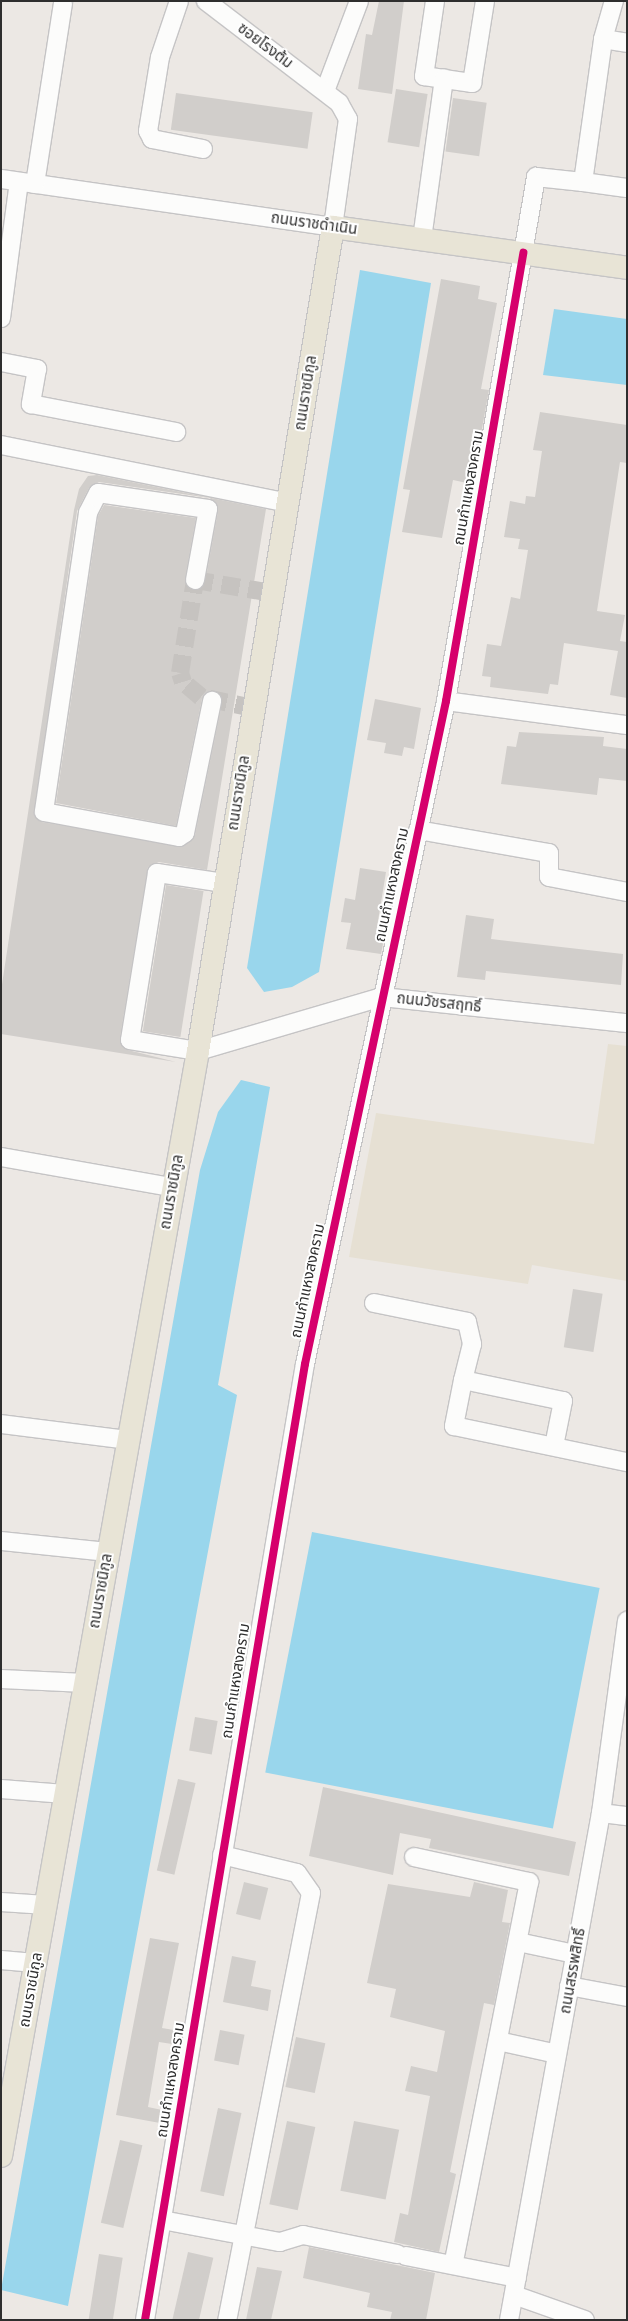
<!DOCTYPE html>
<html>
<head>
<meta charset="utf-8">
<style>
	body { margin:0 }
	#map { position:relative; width:628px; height:2321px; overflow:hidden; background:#ece8e4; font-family:"Sofia Sans Condensed","Noto Sans Thai",sans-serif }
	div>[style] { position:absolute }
	.education>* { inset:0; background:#e6e0d3 }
	.water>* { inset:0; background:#99d6ec; transform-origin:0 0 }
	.building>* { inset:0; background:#d1cecb; transform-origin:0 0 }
	.minor-tunnel>* { height:18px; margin-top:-9px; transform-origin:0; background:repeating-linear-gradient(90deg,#c6c3c0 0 18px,transparent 0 27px) }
	.roads { filter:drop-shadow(1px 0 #c5c4c5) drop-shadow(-1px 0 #c5c4c5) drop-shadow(0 1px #c5c4c5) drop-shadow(0 -1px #c5c4c5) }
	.minor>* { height:18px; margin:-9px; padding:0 9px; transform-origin:9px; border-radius:9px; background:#fcfcfb }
	.major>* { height:22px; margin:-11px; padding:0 11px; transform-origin:11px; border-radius:11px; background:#e8e4d6 }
	.cycleway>* { height:8px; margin:-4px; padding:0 4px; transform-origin:4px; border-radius:4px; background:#d6006c }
	span { translate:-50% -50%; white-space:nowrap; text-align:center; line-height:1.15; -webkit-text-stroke:4px #fff; paint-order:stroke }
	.street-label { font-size:15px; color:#2e2e2e }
	.frame { position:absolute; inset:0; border:2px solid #2e2e2e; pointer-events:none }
</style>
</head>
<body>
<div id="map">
	<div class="education">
		<div style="clip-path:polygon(608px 1044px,627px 1046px,627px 1281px,532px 1265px,528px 1284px,349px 1257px,376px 1113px,594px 1144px)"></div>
	</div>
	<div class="water">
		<div style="clip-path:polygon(360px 270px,431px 283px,319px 972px,292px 987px,264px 992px,247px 968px)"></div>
		<div style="clip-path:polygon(554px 309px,627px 319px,627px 385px,543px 375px)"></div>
		<div style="clip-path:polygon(241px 1080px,270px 1087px,218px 1385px,237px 1395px,68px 2306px,1px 2290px,200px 1170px,218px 1112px)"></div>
		<div style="left:312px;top:1532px;width:293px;height:245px;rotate:11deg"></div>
	</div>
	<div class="building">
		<div style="clip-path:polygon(379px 1px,404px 1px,392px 94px,358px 89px,366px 34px,372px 35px)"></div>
		<div style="left:396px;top:89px;width:32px;height:54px;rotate:9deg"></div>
		<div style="left:176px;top:93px;width:138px;height:37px;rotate:8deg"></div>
		<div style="left:453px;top:98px;width:34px;height:54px;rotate:8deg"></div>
		<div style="clip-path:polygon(441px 279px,480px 286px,478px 299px,497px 303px,481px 389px,489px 390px,472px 484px,453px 480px,442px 538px,402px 532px,410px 490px,403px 489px)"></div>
		<div style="clip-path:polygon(540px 412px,627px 425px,627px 463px,620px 462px,597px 611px,625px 615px,620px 641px,627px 642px,627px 698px,610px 695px,618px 651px,564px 643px,558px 685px,550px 684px,548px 694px,490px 687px,491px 677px,482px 676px,487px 644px,501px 646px,511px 597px,520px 599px,528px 550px,518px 549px,520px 539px,504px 537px,510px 501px,525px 504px,526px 496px,535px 497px,542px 451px,533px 450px)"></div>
		<div style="clip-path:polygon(evenodd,97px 475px,266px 509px,207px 870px,159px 862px,148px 867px,120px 1038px,128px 1050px,176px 1062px,1px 1034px,1px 991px,74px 510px,79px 489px,88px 476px,97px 475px,99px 482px,210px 498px,218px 511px,205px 582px,194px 590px,185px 579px,196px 518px,104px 505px,98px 516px,56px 803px,176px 826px,202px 699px,215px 691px,222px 703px,195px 835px,184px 846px,42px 822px,34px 815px,77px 511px,89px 488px,99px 482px)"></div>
		<div style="clip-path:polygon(375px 699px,421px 708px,414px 749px,404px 747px,402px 756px,384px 753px,386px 743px,367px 740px)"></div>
		<div style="clip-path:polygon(519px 732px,604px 737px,603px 746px,627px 749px,627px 781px,599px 778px,597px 795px,501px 784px,507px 746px,516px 747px)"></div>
		<div style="clip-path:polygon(360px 868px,386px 872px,377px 927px,386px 928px,381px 954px,346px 949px,351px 923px,341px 922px,345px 898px,355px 900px)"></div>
		<div style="left:166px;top:885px;width:38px;height:148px;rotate:9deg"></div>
		<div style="clip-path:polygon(466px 915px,494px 919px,491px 939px,623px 954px,621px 985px,486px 971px,485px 980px,457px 977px)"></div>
		<div style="left:573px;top:1289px;width:30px;height:59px;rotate:9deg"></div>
		<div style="left:195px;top:1717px;width:23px;height:34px;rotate:10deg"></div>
		<div style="left:178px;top:1779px;width:18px;height:94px;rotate:13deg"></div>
		<div style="clip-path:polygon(323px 1787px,576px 1842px,569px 1876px,429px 1848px,431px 1839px,400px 1833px,393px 1875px,309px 1856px)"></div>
		<div style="left:244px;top:1882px;width:25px;height:33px;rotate:14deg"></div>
		<div style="clip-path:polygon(474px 1882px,508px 1890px,502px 1922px,510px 1923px,494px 2005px,484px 2003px,450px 2172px,456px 2174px,439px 2252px,394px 2242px,400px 2213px,408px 2215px,430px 2096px,405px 2091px,411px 2066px,437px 2072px,445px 2031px,390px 2017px,396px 1989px,367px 1983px,388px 1884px,470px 1897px)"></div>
		<div style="clip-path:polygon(150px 1938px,179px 1943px,162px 2028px,174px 2030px,172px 2044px,159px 2042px,148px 2107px,162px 2110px,160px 2123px,116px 2115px)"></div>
		<div style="clip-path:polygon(232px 1956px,256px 1961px,251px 1986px,271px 1990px,268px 2011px,223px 2002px)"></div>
		<div style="left:220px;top:2030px;width:25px;height:31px;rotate:11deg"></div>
		<div style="left:296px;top:2037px;width:30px;height:51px;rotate:12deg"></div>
		<div style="left:218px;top:2108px;width:24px;height:85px;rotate:12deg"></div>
		<div style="left:287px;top:2121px;width:29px;height:85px;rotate:12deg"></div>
		<div style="left:354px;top:2121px;width:46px;height:71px;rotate:11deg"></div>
		<div style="left:120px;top:2140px;width:23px;height:85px;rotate:13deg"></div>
		<div style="clip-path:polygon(309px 2247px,435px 2273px,426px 2320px,390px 2320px,392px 2312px,367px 2307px,370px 2293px,303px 2278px)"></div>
		<div style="left:188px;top:2252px;width:26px;height:69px;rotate:13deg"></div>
		<div style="left:99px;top:2254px;width:24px;height:67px;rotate:9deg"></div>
		<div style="clip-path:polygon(257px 2267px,282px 2271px,271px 2320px,246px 2320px)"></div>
	</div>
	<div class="minor-tunnel">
		<div style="left:253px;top:708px;width:53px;rotate:-168.1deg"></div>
		<div style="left:201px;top:697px;width:23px;rotate:-140deg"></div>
		<div style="left:183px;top:682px;width:9px;rotate:-108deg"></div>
		<div style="left:180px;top:673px;width:94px;rotate:-80.8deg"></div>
		<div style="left:195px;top:580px;width:78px;rotate:9.6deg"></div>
	</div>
	<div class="roads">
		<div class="minor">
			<div style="left:179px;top:1px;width:59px;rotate:108.7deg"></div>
			<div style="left:160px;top:57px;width:75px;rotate:99.2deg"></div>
			<div style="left:148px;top:131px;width:9px;rotate:63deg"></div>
			<div style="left:152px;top:139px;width:52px;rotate:11.1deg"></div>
			<div style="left:435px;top:1px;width:76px;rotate:98.3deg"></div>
			<div style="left:424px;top:76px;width:49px;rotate:8.3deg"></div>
			<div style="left:472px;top:83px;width:83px;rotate:-81deg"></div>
			<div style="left:603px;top:39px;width:40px;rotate:-74deg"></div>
			<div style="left:325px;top:91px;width:96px;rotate:-69.3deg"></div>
			<div style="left:1px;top:179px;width:335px;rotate:8.2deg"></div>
			<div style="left:333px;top:227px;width:109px;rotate:-82.1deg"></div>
			<div style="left:348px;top:119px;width:18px;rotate:-119deg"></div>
			<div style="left:339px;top:103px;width:168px;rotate:-142.5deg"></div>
			<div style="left:583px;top:182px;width:44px;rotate:7.8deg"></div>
			<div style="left:35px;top:184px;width:183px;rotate:-81.2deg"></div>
			<div style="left:422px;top:239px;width:162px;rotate:-82.2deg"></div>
			<div style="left:1px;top:318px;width:137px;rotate:-82.5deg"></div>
			<div style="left:1px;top:362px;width:37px;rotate:11deg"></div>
			<div style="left:37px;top:369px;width:36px;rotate:100deg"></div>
			<div style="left:31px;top:404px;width:148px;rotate:10.9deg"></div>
			<div style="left:1px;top:445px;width:294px;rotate:11.4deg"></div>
			<div style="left:195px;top:580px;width:72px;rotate:-79.6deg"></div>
			<div style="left:208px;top:509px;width:111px;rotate:-171.7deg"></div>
			<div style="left:98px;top:493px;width:22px;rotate:117deg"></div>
			<div style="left:88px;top:513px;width:302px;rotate:98.4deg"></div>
			<div style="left:44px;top:812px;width:137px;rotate:10.5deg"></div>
			<div style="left:179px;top:837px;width:7px;rotate:-34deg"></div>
			<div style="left:185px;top:833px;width:135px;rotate:-78.4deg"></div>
			<div style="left:446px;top:701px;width:183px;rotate:7.6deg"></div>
			<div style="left:418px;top:830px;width:133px;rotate:10deg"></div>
			<div style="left:549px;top:853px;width:24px;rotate:90deg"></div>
			<div style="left:549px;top:877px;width:79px;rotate:10.9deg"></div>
			<div style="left:224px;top:883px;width:68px;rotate:-171.5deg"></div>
			<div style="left:157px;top:873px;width:169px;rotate:99.2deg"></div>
			<div style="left:130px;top:1040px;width:69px;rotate:9.2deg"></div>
			<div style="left:198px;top:1051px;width:192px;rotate:-16.4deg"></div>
			<div style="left:382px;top:997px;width:246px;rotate:6.1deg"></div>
			<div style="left:1px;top:1157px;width:174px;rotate:10deg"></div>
			<div style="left:374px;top:1303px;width:95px;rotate:11.5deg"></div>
			<div style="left:467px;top:1322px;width:23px;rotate:77deg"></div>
			<div style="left:472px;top:1344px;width:37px;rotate:104deg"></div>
			<div style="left:1px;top:1424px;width:128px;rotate:7.2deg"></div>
			<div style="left:554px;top:1446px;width:46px;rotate:-78.7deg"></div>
			<div style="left:563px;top:1401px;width:102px;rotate:-168.1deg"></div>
			<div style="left:463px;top:1380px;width:47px;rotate:101.1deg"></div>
			<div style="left:454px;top:1426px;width:177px;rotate:11.8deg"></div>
			<div style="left:1px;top:1541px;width:108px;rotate:5.9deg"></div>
			<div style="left:1px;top:1679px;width:84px;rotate:2.7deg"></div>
			<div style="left:1px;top:1789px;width:64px;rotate:4.5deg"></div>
			<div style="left:601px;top:1813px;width:26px;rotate:7deg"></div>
			<div style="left:222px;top:1855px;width:77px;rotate:13.5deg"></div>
			<div style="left:297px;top:1873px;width:24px;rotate:55deg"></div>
			<div style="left:311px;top:1893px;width:435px;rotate:101.1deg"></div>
			<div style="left:414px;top:1857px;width:118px;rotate:12.3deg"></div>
			<div style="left:529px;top:1882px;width:390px;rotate:101.2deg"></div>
			<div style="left:1px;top:1902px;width:45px;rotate:3.8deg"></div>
			<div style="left:518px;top:1942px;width:58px;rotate:11.9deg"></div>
			<div style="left:1px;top:1960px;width:34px;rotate:5deg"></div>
			<div style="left:569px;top:1986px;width:59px;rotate:10.7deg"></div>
			<div style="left:498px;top:2041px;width:60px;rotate:12.4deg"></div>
			<div style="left:162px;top:2220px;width:120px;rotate:10.6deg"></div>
			<div style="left:280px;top:2242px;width:24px;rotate:-17deg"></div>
			<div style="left:303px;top:2235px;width:96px;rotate:11.4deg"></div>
			<div style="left:406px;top:2256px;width:113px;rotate:11.2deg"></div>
			<div style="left:514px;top:2295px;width:75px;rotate:19.4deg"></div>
			<div style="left:145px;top:2320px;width:969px;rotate:-80.5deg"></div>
			<div style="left:305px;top:1364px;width:678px;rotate:-77.99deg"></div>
			<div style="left:446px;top:701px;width:532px;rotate:-80.25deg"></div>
			<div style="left:536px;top:177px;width:47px;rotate:6.1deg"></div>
			<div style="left:583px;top:182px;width:144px;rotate:-82deg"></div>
			<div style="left:603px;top:39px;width:24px;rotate:9deg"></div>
			<div style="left:509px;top:2320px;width:515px;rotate:-79.72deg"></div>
			<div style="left:601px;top:1813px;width:194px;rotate:-82.3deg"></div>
		</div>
		<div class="major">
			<div style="left:1px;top:2156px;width:1122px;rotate:-79.89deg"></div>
			<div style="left:198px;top:1051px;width:835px;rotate:-80.7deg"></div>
			<div style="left:333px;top:227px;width:297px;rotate:7.9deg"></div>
		</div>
	</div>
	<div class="cycleway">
		<div style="left:145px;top:2320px;width:969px;rotate:-80.5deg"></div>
		<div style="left:305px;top:1364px;width:678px;rotate:-77.99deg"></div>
		<div style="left:446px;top:701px;width:455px;rotate:-80.2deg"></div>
	</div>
	<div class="street-label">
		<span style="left:265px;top:46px;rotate:37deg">ซอยโรงต้ม</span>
		<span style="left:314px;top:224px;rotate:8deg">ถนนราชดำเนิน</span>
		<span style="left:306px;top:393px;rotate:-81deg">ถนนราชนิกูล</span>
		<span style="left:469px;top:488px;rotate:-80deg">ถนนกำแหงสงคราม</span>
		<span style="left:239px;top:793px;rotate:-81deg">ถนนราชนิกูล</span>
		<span style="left:392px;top:885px;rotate:-78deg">ถนนกำแหงสงคราม</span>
		<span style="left:439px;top:1003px;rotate:6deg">ถนนวัชรสฤทธิ์</span>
		<span style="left:172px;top:1192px;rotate:-80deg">ถนนราชนิกูล</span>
		<span style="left:308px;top:1281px;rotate:-78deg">ถนนกำแหงสงคราม</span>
		<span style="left:101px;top:1591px;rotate:-80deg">ถนนราชนิกูล</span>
		<span style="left:236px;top:1681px;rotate:-81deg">ถนนกำแหงสงคราม</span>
		<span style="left:573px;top:1971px;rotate:-80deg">ถนนสรรพสิทธิ์</span>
		<span style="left:31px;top:1990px;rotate:-80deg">ถนนราชนิกูล</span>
		<span style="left:171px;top:2080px;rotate:-81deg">ถนนกำแหงสงคราม</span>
	</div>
	<div class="frame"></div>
</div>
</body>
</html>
